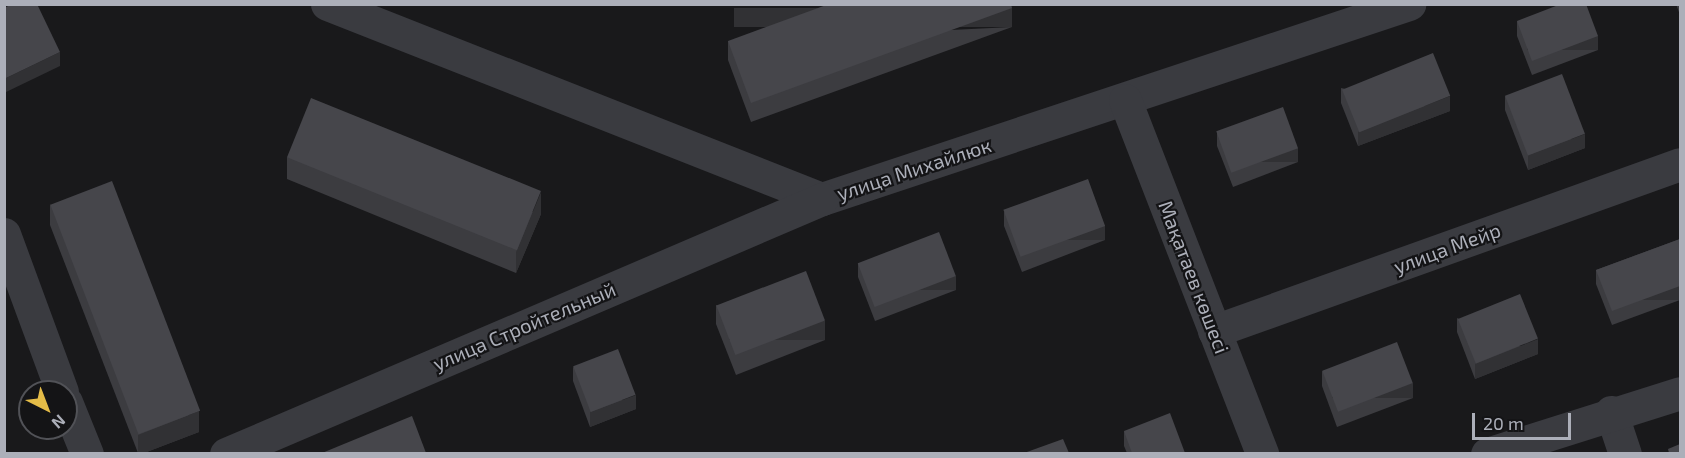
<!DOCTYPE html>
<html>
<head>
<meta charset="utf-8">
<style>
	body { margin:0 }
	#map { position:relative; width:1685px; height:458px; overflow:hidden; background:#19191b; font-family:"Exo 2",sans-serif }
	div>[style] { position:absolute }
	.minor>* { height:33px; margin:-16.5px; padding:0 16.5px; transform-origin:16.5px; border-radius:16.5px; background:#3a3b40 }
	.wall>* { inset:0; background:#3c3c40 }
	.shaded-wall>* { inset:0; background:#313134; transform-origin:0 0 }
	.building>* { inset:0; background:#46464b; transform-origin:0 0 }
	span { translate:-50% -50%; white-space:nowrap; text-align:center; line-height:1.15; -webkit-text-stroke:4.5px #141416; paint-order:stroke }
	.street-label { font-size:20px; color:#acafb9 }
	.frame { position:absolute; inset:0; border:6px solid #acafb9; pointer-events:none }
	.north { position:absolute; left:18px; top:380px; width:60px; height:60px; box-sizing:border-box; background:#141416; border:2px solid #515257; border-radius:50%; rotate:138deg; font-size:16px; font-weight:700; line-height:24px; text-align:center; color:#acafb9 }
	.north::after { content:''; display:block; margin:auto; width:21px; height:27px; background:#e4bc48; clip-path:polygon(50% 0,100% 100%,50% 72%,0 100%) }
	.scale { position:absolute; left:1472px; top:413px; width:99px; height:27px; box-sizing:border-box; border:3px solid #acafb9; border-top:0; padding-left:8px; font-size:18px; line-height:21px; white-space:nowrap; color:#acafb9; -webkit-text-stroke:4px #141416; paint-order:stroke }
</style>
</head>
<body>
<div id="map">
	<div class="minor">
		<div style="left:327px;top:4px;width:532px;rotate:21.5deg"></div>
		<div style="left:822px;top:199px;width:619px;rotate:-18.38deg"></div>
		<div style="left:1125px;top:100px;width:380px;rotate:68.8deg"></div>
		<div style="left:4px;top:234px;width:168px;rotate:69.8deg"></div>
		<div style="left:1214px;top:331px;width:495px;rotate:-19.7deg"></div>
		<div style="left:66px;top:402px;width:56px;rotate:68deg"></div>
		<div style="left:1611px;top:412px;width:44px;rotate:71.6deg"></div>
		<div style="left:226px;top:454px;width:648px;rotate:-23.16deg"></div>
		<div style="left:1487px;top:454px;width:202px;rotate:-17.5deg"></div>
	</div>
	<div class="wall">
		<div style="clip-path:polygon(1676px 4px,1680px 4px,1680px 15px)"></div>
		<div style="clip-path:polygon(1517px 21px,1598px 50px,1532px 75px,1517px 36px)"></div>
		<div style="clip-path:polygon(1012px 27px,751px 122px,728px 60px,728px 41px)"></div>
		<div style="clip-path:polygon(1341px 88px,1450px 111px,1358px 146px,1341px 103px)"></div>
		<div style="clip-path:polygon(1505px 96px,1585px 148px,1528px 170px,1505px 110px)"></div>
		<div style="clip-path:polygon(1217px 132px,1298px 162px,1233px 187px,1217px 146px)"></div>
		<div style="clip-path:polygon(287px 157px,541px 214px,516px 273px,287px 179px)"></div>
		<div style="clip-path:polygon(50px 204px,199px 432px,144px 453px,138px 453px,50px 225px)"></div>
		<div style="clip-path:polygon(1004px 212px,1105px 240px,1022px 272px,1004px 226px)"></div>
		<div style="clip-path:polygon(1680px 239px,1680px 300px,1612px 325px,1596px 284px,1596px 270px)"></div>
		<div style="clip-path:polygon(858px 263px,956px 290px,875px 321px,858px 277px)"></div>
		<div style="clip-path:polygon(716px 305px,825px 340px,736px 375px,716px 324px)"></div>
		<div style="clip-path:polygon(1457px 318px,1538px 354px,1475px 379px,1457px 332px)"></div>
		<div style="clip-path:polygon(573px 367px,636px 409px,590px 427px,573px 381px)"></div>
		<div style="clip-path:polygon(1322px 371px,1413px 398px,1337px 427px,1322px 386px)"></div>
		<div style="clip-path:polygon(1124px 431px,1185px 453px,1127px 453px,1124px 446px)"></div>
	</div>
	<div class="shaded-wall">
		<div style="left:1012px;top:8px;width:19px;height:278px;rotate:90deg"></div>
		<div style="left:1598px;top:36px;width:14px;height:71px;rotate:90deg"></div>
		<div style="clip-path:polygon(60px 52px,60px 66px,4px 93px,4px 79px)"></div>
		<div style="clip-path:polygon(1450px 96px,1450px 111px,1358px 146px,1358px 132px)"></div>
		<div style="clip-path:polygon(1585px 134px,1585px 148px,1528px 170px,1528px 155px)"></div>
		<div style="left:1298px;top:148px;width:14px;height:70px;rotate:90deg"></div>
		<div style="clip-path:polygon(541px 192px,541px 214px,516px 273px,516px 252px)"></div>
		<div style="left:1105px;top:226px;width:14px;height:89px;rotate:90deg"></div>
		<div style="left:956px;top:276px;width:14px;height:87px;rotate:90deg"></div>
		<div style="left:1680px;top:286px;width:14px;height:72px;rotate:90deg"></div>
		<div style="left:825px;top:321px;width:19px;height:96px;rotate:90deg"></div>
		<div style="clip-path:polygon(1538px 339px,1538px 354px,1475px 379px,1475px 364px)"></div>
		<div style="left:1413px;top:383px;width:15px;height:81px;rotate:90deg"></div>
		<div style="clip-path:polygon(636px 395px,636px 409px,590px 427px,590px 412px)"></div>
		<div style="clip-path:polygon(199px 411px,199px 432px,144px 453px,138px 453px,138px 435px)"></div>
	</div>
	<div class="building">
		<div style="clip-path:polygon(12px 4px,37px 4px,60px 52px,4px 79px,4px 8px)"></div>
		<div style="clip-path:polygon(829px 4px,1011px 4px,1012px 8px,751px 103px,728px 41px)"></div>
		<div style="clip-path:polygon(1561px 4px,1586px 4px,1598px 36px,1532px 61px,1517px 21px)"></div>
		<div style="left:1433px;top:53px;width:46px;height:98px;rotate:68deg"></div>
		<div style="left:1562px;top:74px;width:64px;height:61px;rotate:69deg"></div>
		<div style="left:311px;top:98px;width:248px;height:64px;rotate:22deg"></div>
		<div style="left:1283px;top:107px;width:44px;height:71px;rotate:70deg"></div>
		<div style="left:1088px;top:179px;width:50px;height:90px;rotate:70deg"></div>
		<div style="left:112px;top:181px;width:246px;height:66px;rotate:69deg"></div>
		<div style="left:939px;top:232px;width:47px;height:87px;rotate:69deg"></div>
		<div style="clip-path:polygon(1680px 239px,1680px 286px,1612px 311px,1596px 270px)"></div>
		<div style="left:806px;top:271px;width:53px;height:96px;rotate:69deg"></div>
		<div style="left:1520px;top:294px;width:48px;height:67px;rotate:68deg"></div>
		<div style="left:1397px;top:342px;width:44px;height:80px;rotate:69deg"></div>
		<div style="left:618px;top:349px;width:49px;height:48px;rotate:69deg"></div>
		<div style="clip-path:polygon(1170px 413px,1185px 453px,1132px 453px,1124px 431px)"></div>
		<div style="clip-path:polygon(412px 416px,426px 453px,322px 453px)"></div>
		<div style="clip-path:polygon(1063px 439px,1069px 453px,1024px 453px)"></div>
		<div style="clip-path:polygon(1680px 444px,1680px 453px,1669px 453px,1668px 449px)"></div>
	</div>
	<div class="street-label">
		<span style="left:914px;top:169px;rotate:-18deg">улица Михайлюк</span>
		<span style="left:1447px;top:248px;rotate:-20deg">улица Мейр</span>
		<span style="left:1194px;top:277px;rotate:69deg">Мақатаев көшесі</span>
		<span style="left:524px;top:326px;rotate:-23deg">улица Стройтельный</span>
	</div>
	<div class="frame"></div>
	<div class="north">N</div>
	<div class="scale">20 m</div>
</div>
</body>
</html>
